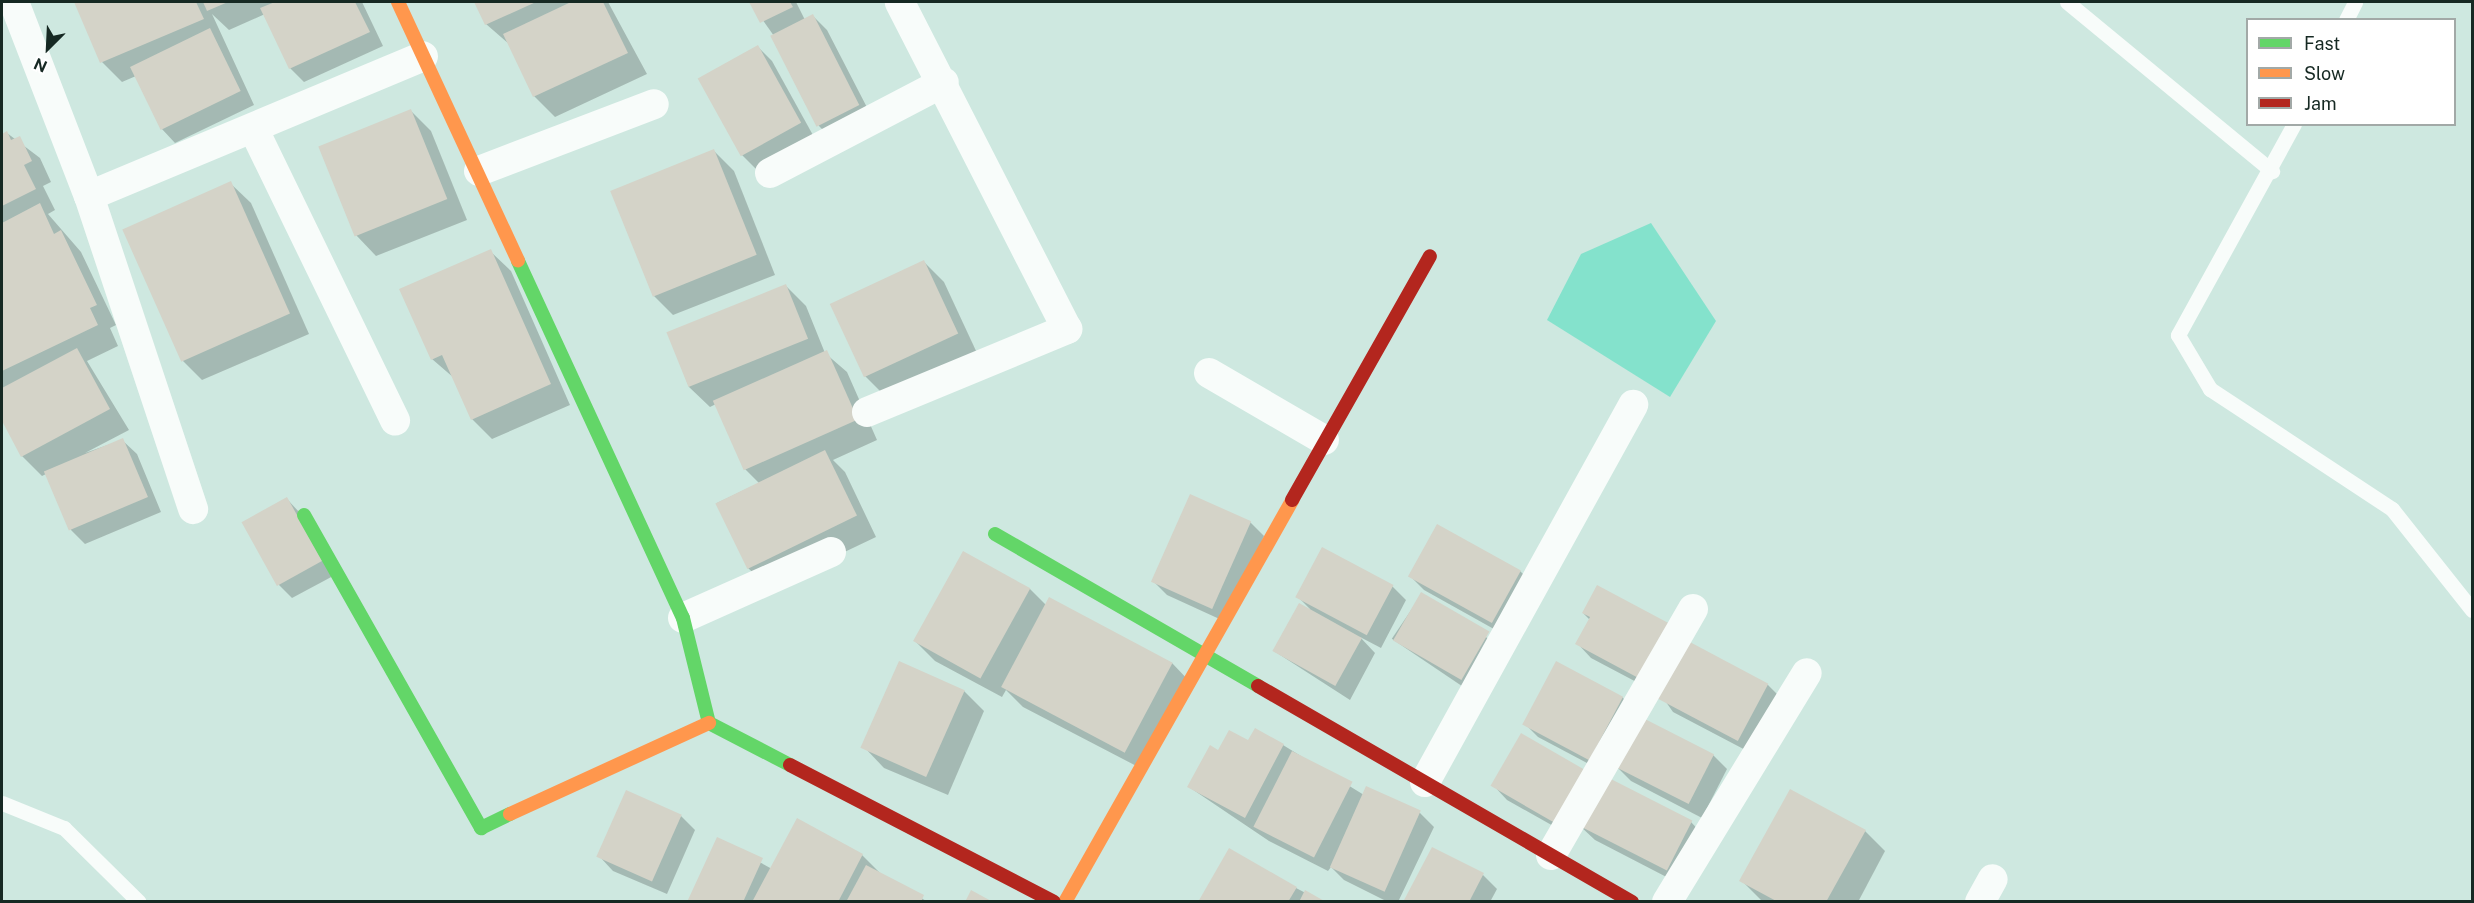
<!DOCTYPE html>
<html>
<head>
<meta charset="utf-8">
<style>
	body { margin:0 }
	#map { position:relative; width:2474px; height:903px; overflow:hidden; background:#cee8e0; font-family:"Public Sans",sans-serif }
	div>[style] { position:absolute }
	.green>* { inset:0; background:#84e2cc }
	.shadow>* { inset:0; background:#0003; transform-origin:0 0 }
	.building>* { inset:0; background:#d4d3c8; transform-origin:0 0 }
	.lane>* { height:15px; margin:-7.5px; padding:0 7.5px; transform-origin:7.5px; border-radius:7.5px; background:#f8fcfa }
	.street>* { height:30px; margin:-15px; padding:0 15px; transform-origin:15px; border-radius:15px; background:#f8fcfa }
	.fast>* { height:14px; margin:-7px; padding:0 7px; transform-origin:7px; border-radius:7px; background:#63d668 }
	.slow>* { height:14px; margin:-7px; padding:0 7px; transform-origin:7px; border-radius:7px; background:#ff974d }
	.jam>* { height:14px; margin:-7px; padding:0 7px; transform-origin:7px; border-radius:7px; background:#b3261e }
	span { translate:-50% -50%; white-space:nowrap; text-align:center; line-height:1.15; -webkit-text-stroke:5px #fff; paint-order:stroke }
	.frame { position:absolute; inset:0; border:3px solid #162923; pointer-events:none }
	.legend { position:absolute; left:2246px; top:18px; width:210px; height:108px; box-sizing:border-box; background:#fff; border:2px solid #a2a9a7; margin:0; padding:8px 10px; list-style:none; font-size:18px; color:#162923 }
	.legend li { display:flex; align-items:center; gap:12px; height:30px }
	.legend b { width:30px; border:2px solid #a2a9a7 }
	.north { position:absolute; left:18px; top:18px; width:60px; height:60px; -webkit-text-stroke:4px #fff; paint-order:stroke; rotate:204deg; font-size:16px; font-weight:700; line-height:24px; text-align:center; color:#162923 }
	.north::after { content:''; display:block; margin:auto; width:21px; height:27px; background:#162923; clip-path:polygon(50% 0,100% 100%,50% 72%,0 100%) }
</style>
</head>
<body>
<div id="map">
	<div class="green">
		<div style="clip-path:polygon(1651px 223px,1716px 321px,1670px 397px,1547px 320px,1581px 254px)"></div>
	</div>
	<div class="shadow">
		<div style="clip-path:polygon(75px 2px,362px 2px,383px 46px,304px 82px,290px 68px,265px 14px,229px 30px,212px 14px,254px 105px,175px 143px,161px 128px,136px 76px,122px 82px,102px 62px)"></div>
		<div style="clip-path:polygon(476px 2px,608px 2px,647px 74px,555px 117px,534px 96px,509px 44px,486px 24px)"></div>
		<div style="clip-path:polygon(750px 2px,796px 2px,805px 20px,813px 16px,827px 30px,873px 119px,833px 140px,819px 126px,774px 36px)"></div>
		<div style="clip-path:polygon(758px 47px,772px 61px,814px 137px,756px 169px,742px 155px,700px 79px)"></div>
		<div style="clip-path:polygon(411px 111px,431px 131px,467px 220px,376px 256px,356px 235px)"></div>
		<div style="clip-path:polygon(7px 133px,40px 158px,51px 182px,43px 186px,55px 210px,48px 214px,81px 252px,116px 325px,110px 328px,118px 346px,87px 361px,129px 430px,85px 453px,122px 440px,137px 454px,161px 512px,85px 544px,71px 530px,46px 474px,42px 476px,22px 456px,2px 418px,2px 136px)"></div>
		<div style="clip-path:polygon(714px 151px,734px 171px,775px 275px,673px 315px,653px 295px)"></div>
		<div style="clip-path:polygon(230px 183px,251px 203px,309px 334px,202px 380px,182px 360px)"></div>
		<div style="clip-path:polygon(490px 251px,511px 271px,570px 405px,492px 439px,472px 419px,454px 378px,432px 359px)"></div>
		<div style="clip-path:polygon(924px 262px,944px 282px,977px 353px,885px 396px,865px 376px)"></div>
		<div style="clip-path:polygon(786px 286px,806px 306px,825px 353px,847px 372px,877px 440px,833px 460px,845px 472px,876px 537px,769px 588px,748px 568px,717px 503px,759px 483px,745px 469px,716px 404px,710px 407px,689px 387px,668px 333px)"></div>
		<div style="clip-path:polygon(286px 498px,300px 513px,335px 575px,292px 598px,278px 584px)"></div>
		<div style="clip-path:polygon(1250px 522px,1264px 536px,1226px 622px,1167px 595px,1153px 581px)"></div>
		<div style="clip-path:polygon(963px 553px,1030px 589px,1046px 605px,1172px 663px,1192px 684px,1146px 771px,1023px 707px,1006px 690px,1002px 697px,935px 661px,915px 641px)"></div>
		<div style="clip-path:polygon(1520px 571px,1534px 585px,1501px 633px,1424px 590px,1410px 576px)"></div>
		<div style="clip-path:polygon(1392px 586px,1406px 600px,1381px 648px,1360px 637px,1375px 653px,1350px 700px,1274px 651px,1310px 609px,1297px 596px)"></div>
		<div style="left:1422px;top:594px;width:97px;height:54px;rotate:34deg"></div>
		<div style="clip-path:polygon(1583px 613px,1687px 642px,1768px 685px,1782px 699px,1753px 754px,1673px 712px,1661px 695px,1591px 658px,1577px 643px,1590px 620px)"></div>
		<div style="clip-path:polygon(964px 691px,984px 711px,948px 795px,884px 768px,864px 747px)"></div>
		<div style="clip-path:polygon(1622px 697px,1636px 712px,1604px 772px,1538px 737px,1524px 723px)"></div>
		<div style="clip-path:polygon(1249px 742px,1283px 745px,1364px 795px,1420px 813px,1434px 827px,1398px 902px,1388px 902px,1344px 880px,1331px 867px,1328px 871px,1269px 841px,1189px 787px,1218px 752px)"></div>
		<div style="clip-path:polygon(1713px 755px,1727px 769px,1702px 818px,1631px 781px,1617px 767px)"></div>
		<div style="clip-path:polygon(1585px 772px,1691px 822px,1705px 837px,1680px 884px,1595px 840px,1580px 826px,1571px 836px,1507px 800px,1493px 785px)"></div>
		<div style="clip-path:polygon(681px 816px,695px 830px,667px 894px,613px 871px,599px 856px)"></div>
		<div style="clip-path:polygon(1865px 831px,1885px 851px,1858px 902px,1763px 902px,1741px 880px)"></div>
		<div style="clip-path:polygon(718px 839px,772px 869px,862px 855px,882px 875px,928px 902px,690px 902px)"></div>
		<div style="clip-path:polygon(1483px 875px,1497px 889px,1490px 902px,1405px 902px)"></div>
		<div style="clip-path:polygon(1296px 888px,1323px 902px,1200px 902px)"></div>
	</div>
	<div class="building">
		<div style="clip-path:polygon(74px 2px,196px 2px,204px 19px,100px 63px)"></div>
		<div style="clip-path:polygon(203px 2px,228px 2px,207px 11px)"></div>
		<div style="clip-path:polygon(275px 2px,355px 2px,370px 32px,289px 69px,260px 8px)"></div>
		<div style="clip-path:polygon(474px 2px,536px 2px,485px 25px)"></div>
		<div style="clip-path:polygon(571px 2px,603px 2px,628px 53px,533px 97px,503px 34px)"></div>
		<div style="clip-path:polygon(749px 2px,790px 2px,793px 7px,760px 23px)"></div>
		<div style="left:813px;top:14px;width:102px;height:48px;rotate:63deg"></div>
		<div style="left:210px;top:28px;width:70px;height:89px;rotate:64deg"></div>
		<div style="left:758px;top:45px;width:89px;height:69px;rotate:61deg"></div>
		<div style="left:411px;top:109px;width:97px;height:100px;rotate:68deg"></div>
		<div style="clip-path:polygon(7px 131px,11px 140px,20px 136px,32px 161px,24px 165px,36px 189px,2px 206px,2px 134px)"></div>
		<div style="left:714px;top:149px;width:114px;height:112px;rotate:68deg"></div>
		<div style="left:231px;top:181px;width:145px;height:119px;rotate:66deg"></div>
		<div style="clip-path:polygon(40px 203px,54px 234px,61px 230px,97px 305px,90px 308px,98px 325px,2px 371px,2px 223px)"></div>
		<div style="clip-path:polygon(491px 249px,551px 384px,471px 420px,442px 355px,431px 360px,399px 289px)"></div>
		<div style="left:924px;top:260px;width:81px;height:104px;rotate:65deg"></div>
		<div style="left:786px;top:284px;width:59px;height:129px;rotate:68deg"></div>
		<div style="clip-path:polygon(77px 348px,110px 409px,21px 457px,2px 421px,2px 388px)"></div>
		<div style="left:827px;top:350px;width:76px;height:125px;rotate:66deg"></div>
		<div style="left:123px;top:438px;width:64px;height:86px;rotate:67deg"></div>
		<div style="left:825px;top:450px;width:73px;height:122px;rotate:64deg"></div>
		<div style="left:1190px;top:494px;width:67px;height:96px;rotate:24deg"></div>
		<div style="left:287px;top:497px;width:73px;height:52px;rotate:61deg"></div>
		<div style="left:1437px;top:524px;width:96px;height:60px;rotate:29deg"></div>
		<div style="left:1322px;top:547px;width:81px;height:57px;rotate:28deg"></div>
		<div style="left:963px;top:551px;width:77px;height:103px;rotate:29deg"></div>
		<div style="clip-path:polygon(1597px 585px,1674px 626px,1644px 681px,1575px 644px,1590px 617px,1582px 613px)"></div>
		<div style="left:1421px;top:592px;width:79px;height:56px;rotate:30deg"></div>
		<div style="left:1049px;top:597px;width:140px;height:102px;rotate:28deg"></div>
		<div style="left:1299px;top:603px;width:72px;height:55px;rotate:29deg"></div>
		<div style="left:1688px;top:641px;width:91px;height:65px;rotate:28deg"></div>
		<div style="left:899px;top:661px;width:72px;height:95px;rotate:24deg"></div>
		<div style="left:1556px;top:661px;width:76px;height:72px;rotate:28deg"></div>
		<div style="left:1641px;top:717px;width:82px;height:56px;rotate:27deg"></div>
		<div style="clip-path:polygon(1255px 728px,1284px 744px,1245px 818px,1187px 787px,1210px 745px,1218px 750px,1229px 730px,1248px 740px)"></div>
		<div style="left:1521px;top:733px;width:75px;height:61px;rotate:30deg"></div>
		<div style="left:1292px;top:751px;width:68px;height:85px;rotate:27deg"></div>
		<div style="left:1605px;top:776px;width:98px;height:56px;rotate:27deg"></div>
		<div style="left:1366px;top:786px;width:60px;height:89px;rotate:24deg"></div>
		<div style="clip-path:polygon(1790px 789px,1866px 830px,1826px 902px,1778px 902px,1739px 881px)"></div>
		<div style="left:626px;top:790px;width:61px;height:73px;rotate:24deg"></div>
		<div style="clip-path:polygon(797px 818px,863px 854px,838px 902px,752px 902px)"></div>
		<div style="clip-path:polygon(717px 837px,763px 858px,743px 902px,687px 902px)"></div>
		<div style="clip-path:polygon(1432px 847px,1484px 873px,1469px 902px,1403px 902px)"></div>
		<div style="clip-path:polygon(1229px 848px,1297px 887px,1288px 902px,1198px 902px)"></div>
		<div style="clip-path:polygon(866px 865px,924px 895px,921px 902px,846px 902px)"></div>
		<div style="clip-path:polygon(971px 890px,993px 902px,965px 902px)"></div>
		<div style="clip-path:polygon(1305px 890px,1326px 902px,1299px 902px)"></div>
	</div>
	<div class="lane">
		<div style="left:2067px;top:2px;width:266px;rotate:39.5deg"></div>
		<div style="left:2346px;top:20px;width:20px;rotate:-63deg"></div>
		<div style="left:2294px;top:124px;width:241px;rotate:118.8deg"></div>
		<div style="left:2178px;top:335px;width:63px;rotate:59.3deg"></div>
		<div style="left:2210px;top:389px;width:218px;rotate:33.4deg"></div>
		<div style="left:2392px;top:509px;width:129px;rotate:51.6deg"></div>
		<div style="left:2px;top:803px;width:67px;rotate:22deg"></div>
		<div style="left:64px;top:828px;width:105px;rotate:44.6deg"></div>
	</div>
	<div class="street">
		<div style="left:14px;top:2px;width:208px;rotate:68.9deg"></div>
		<div style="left:89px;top:196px;width:330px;rotate:71.6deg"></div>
		<div style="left:254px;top:130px;width:323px;rotate:64.1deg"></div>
		<div style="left:479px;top:171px;width:187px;rotate:-20.9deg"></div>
		<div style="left:770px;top:173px;width:196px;rotate:-27.6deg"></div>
		<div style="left:89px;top:196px;width:362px;rotate:-22.7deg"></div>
		<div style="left:1209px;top:373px;width:133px;rotate:30.2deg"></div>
		<div style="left:867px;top:412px;width:217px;rotate:-22.5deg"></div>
		<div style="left:1067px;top:329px;width:367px;rotate:-117.1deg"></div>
		<div style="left:683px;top:618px;width:162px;rotate:-24deg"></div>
		<div style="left:1425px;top:782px;width:431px;rotate:-61.1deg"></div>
		<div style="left:1551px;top:855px;width:284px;rotate:-60deg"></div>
		<div style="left:1667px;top:902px;width:268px;rotate:-58.6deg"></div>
		<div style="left:1980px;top:902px;width:26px;rotate:-61deg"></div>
	</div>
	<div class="fast">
		<div style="left:518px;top:261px;width:393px;rotate:65.2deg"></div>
		<div style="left:683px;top:618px;width:108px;rotate:76.1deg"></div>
		<div style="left:709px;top:723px;width:91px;rotate:27.4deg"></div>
		<div style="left:304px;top:515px;width:360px;rotate:60.5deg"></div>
		<div style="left:481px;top:828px;width:32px;rotate:-26deg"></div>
		<div style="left:995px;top:534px;width:304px;rotate:30deg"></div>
	</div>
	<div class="slow">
		<div style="left:398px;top:2px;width:285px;rotate:65.1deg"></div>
		<div style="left:510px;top:814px;width:219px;rotate:-24.6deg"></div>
		<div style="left:1065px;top:902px;width:462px;rotate:-60.5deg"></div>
	</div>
	<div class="jam">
		<div style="left:1292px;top:500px;width:280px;rotate:-60.5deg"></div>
		<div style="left:1258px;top:686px;width:432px;rotate:30deg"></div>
		<div style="left:790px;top:765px;width:297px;rotate:27.4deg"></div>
	</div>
	<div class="frame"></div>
	<ul class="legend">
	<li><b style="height:8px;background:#63d668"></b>Fast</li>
	<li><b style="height:8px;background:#ff974d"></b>Slow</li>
	<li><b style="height:8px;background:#b3261e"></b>Jam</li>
	</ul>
	<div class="north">N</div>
</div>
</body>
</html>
